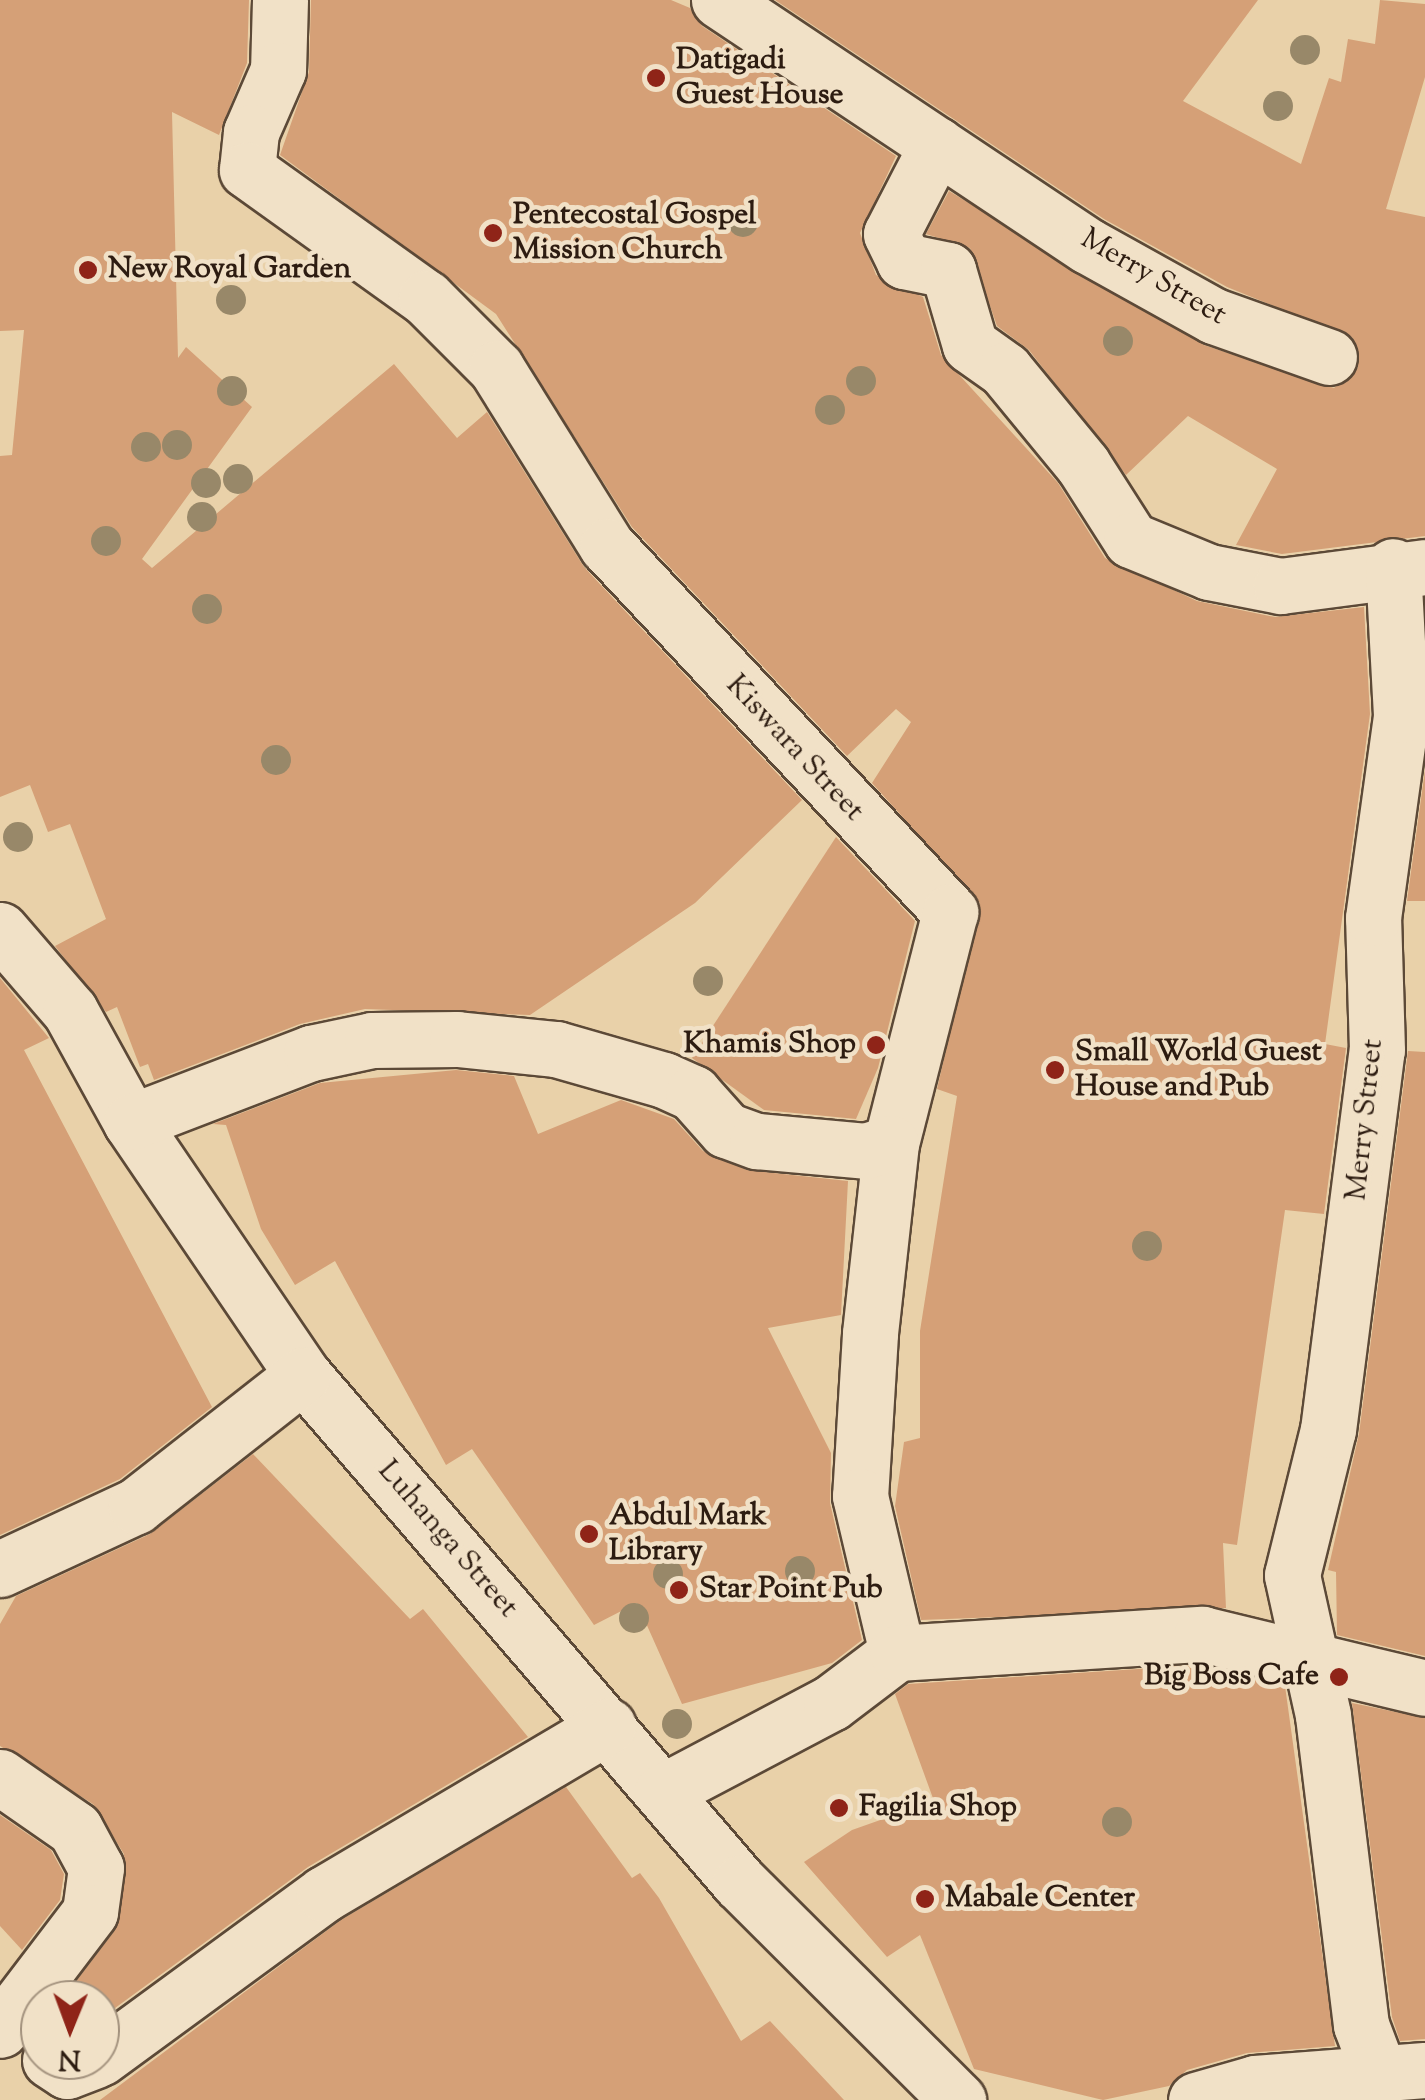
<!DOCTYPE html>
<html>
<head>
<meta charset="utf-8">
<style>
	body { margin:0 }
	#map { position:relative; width:1425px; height:2100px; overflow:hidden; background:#e9d1a9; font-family:"Sorts Mill Goudy",serif }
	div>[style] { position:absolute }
	.building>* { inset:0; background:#d5a077 }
	.roads { filter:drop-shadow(2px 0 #5c4937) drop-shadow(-2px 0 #5c4937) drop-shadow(0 2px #5c4937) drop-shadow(0 -2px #5c4937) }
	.minor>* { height:55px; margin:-27.5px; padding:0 27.5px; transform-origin:27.5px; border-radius:27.5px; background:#f1e1c7 }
	.trees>* { width:30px; height:30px; margin:-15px; border-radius:50%; background:#988869 }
	.dots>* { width:28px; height:28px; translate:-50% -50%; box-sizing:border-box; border:5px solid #f1e1c7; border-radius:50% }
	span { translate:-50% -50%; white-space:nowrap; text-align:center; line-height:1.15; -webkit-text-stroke:9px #f1e1c7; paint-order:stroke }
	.poi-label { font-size:30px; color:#2d1c11; font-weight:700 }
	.left { translate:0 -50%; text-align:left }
	.right { translate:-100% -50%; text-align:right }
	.street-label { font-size:30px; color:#2d1c11 }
	.north { position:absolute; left:20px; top:1980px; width:100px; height:100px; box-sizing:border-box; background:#f1e1c7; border:2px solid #a3927e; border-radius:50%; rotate:181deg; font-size:28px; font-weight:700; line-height:40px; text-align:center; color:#2d1c11 }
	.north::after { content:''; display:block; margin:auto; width:35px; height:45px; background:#8f2418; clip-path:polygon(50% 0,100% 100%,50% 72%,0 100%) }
</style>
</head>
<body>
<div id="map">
	<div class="building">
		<div style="clip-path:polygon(0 0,249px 0,247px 63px,219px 135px,172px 112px,178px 358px,186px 347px,252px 407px,142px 559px,152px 568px,394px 364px,457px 438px,487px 412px,584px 567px,802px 800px,695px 903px,530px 1015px,365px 1009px,300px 1024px,154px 1080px,148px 1064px,140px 1067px,117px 1007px,106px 1012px,55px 946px,106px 919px,70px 824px,48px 832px,30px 785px,0 797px,0 456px,12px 455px,24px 330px,0 331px)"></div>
		<div style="clip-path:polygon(311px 0,671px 0,690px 8px,702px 26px,896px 156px,860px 233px,876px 275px,923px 297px,941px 355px,1058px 483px,1105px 558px,1197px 601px,1275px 617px,1364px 607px,1370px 714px,1325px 1044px,1346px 1048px,1324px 1214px,1285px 1210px,1237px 1545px,1223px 1543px,1226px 1608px,921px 1620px,895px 1506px,904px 1442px,920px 1438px,920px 1331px,957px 1096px,937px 1089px,980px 903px,872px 783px,911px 722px,896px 709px,847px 756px,632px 527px,496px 314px,280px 155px,309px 72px)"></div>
		<div style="clip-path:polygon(775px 0,1258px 0,1183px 101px,1301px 164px,1329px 78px,1341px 82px,1348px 39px,1375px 44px,1380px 0,1425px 4px,1425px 77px,1386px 209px,1425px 217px,1425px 536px,1282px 554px,1236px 545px,1277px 469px,1188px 416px,1126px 475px,1029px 350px,997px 326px,970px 248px,926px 234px,949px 191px,1204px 345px,1334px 388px,1358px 368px,1353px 338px,1227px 287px,1104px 219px)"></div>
		<div style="clip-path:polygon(1425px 770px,1425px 901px,1407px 901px)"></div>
		<div style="clip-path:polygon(836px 837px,915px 921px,878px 1068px,856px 1119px,764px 1110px,692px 1058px)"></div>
		<div style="clip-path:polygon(0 978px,49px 1038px,24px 1050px,212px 1407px,120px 1479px,0 1535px)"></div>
		<div style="clip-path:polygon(1408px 1051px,1425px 1052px,1425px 1656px,1337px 1635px,1336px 1572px,1328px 1570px,1359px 1434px)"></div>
		<div style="clip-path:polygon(456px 1070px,514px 1076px,538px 1134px,621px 1100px,674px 1119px,703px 1151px,747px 1170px,848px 1181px,841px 1315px,768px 1328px,831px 1453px,830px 1503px,862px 1640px,832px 1663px,682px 1704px,637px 1603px,594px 1625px,472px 1449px,446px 1465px,335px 1261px,295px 1285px,261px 1229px,226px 1125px,213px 1124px,320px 1083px)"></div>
		<div style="clip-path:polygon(253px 1454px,410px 1619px,423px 1609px,528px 1737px,308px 1867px,100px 2019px,100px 2000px,62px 2000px,115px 1930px,124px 1854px,93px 1804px,0 1746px,0 1624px,16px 1596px,150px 1534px)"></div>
		<div style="clip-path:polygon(1199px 1665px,1285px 1686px,1335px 2046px,1247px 2053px,1187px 2070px,1169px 2086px,1103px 2100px,974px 2069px,920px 1935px,887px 1957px,804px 1862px,852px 1830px,934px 1801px,895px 1694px,908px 1684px)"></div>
		<div style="clip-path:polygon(1352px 1703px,1425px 1718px,1425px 2039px,1400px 2041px,1392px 2017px)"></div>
		<div style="clip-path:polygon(566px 1787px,632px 1878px,640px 1873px,659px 1898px,741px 2041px,770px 2021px,844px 2100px,100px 2100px,341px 1920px)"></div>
		<div style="clip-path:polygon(0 1815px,51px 1850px,64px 1874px,60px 1900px,22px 1950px,0 1926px)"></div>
	</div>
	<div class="roads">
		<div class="minor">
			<div style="left:280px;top:0;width:70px;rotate:91.6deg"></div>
			<div style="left:278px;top:70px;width:68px;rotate:113.5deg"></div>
			<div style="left:251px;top:132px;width:38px;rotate:96deg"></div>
			<div style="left:247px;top:170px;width:220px;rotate:35.6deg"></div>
			<div style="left:426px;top:298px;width:99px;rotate:45deg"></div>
			<div style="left:496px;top:368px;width:210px;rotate:58.1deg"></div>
			<div style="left:607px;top:546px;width:502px;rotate:46.86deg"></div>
			<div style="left:950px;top:912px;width:238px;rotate:104.3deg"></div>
			<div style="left:891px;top:1143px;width:192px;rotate:96.3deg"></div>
			<div style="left:870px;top:1334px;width:162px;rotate:93.5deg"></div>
			<div style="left:860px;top:1496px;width:161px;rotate:76.7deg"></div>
			<div style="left:719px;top:0;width:443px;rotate:33.7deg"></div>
			<div style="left:1088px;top:246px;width:144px;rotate:29.1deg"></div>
			<div style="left:1214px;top:316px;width:122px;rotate:19.6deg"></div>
			<div style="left:937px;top:145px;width:100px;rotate:117.3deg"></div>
			<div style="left:891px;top:234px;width:30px;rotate:64deg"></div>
			<div style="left:904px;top:261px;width:45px;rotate:11.6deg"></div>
			<div style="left:948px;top:270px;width:78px;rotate:73.7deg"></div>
			<div style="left:970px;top:345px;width:43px;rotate:35.5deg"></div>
			<div style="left:1005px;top:370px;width:123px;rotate:50.6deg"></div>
			<div style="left:1083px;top:465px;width:89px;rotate:57.4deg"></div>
			<div style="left:1131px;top:540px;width:84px;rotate:22.3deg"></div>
			<div style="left:1209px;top:572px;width:73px;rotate:11deg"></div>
			<div style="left:1281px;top:586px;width:145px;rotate:-7.5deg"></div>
			<div style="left:0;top:930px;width:107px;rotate:49.2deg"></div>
			<div style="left:70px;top:1011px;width:127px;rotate:61.2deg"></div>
			<div style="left:131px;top:1122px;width:306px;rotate:55.8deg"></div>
			<div style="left:303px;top:1375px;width:670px;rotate:49.3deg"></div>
			<div style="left:740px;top:1883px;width:308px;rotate:44.9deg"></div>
			<div style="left:131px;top:1122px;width:193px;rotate:-21deg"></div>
			<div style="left:311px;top:1053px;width:62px;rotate:-12deg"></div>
			<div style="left:372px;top:1040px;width:85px;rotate:-0.7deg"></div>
			<div style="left:457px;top:1039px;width:100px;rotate:5.8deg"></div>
			<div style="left:556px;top:1049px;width:112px;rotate:16deg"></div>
			<div style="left:664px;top:1080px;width:32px;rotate:24deg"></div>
			<div style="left:693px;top:1093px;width:50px;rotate:48.3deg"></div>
			<div style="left:726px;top:1130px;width:33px;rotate:20deg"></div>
			<div style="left:757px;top:1141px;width:109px;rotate:5.2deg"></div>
			<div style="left:866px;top:1151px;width:26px;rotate:-18deg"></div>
			<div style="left:0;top:1569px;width:150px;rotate:-24.9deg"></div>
			<div style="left:136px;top:1506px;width:212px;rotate:-38.1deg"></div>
			<div style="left:0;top:1777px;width:91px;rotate:34.7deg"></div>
			<div style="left:75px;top:1829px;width:44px;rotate:61.7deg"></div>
			<div style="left:96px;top:1868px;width:44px;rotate:97.8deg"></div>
			<div style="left:90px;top:1912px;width:148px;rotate:127.3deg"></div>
			<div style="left:662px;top:1792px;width:191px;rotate:-27.8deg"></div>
			<div style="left:831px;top:1703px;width:83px;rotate:-37.1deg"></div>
			<div style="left:897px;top:1653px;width:306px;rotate:-3.6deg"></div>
			<div style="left:1202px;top:1634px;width:229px;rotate:13.6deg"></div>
			<div style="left:100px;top:2058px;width:278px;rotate:-36.2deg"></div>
			<div style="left:324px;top:1894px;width:330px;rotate:-30.6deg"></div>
			<div style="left:50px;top:2060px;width:20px;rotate:33deg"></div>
			<div style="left:67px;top:2071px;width:30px;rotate:-21deg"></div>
			<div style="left:1378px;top:2070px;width:48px;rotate:-110.7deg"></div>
			<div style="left:1361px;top:2025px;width:312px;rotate:-97deg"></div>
			<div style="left:1323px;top:1715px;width:143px;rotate:-102.5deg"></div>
			<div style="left:1292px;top:1575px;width:149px;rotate:-76.1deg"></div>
			<div style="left:1328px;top:1430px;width:383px;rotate:-82.7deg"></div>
			<div style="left:1377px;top:1050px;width:132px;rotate:-91.7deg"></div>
			<div style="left:1373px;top:918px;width:205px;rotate:-82.1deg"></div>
			<div style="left:1401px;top:715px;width:149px;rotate:-93.1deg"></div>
			<div style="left:1196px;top:2100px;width:61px;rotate:-16.1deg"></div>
			<div style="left:1255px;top:2083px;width:170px;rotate:-4.4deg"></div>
		</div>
	</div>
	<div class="trees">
		<div style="left:1305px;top:50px"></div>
		<div style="left:1278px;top:106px"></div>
		<div style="left:743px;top:222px"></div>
		<div style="left:231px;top:300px"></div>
		<div style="left:1118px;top:341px"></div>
		<div style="left:861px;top:381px"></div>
		<div style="left:232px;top:391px"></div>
		<div style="left:830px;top:410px"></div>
		<div style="left:177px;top:445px"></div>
		<div style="left:146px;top:447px"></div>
		<div style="left:238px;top:479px"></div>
		<div style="left:206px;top:483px"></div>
		<div style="left:202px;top:517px"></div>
		<div style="left:106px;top:541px"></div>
		<div style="left:207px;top:609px"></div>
		<div style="left:276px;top:760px"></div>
		<div style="left:18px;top:837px"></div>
		<div style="left:708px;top:981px"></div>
		<div style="left:1147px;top:1246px"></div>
		<div style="left:800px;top:1571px"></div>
		<div style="left:668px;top:1574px"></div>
		<div style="left:634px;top:1618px"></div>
		<div style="left:677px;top:1724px"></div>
		<div style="left:1117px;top:1822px"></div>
	</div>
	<div class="dots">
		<div style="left:656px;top:78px;background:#8f2418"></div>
		<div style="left:493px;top:233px;background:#8f2418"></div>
		<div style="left:88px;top:270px;background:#8f2418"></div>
		<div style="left:876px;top:1045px;background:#8f2418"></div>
		<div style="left:1055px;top:1070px;background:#8f2418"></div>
		<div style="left:589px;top:1534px;background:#8f2418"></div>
		<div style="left:679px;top:1590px;background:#8f2418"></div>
		<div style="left:1339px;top:1677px;background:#8f2418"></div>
		<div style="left:839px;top:1808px;background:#8f2418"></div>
		<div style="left:925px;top:1899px;background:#8f2418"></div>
	</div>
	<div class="poi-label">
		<span class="left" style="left:676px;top:78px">Datigadi<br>Guest House</span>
		<span class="left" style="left:513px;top:233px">Pentecostal Gospel<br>Mission Church</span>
		<span class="left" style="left:108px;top:270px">New Royal Garden</span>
		<span class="right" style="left:856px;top:1045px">Khamis Shop</span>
		<span class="left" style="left:1075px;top:1070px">Small World Guest<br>House and Pub</span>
		<span class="left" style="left:609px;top:1534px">Abdul Mark<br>Library</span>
		<span class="left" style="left:699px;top:1590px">Star Point Pub</span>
		<span class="right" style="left:1319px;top:1677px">Big Boss Cafe</span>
		<span class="left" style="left:859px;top:1808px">Fagilia Shop</span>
		<span class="left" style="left:945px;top:1899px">Mabale Center</span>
	</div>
	<div class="street-label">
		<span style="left:1153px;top:278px;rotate:30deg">Merry Street</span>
		<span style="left:794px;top:749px;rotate:47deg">Kiswara Street</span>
		<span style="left:1366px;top:1120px;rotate:-84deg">Merry Street</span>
		<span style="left:447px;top:1540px;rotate:49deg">Luhanga Street</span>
	</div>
	<div class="north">N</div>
</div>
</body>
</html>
